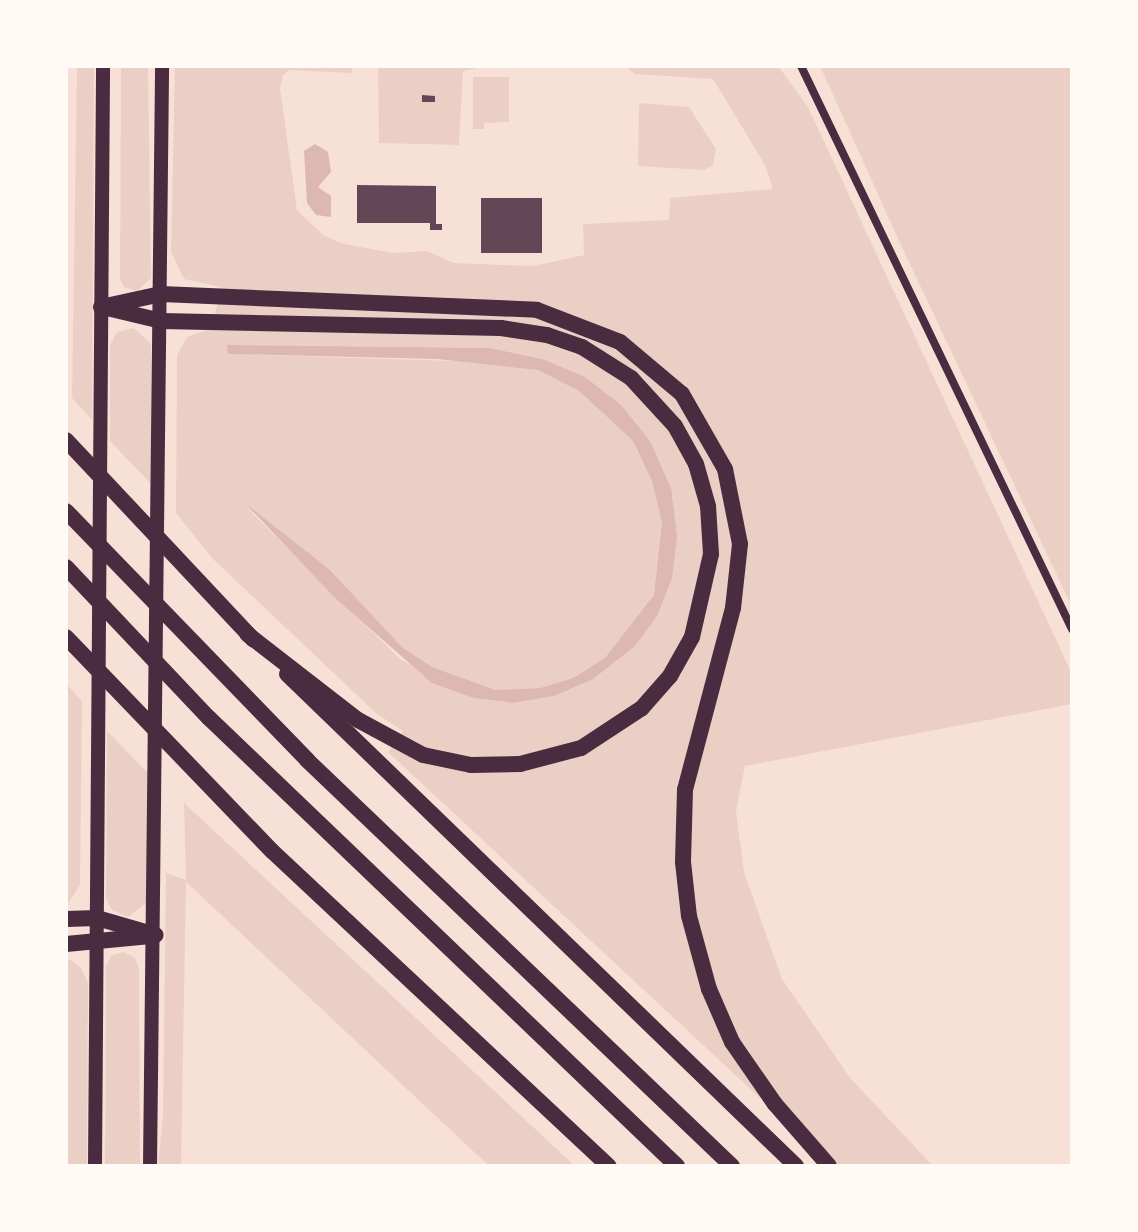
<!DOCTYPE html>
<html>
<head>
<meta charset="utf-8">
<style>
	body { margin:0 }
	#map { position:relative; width:1138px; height:1232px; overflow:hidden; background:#f7e1d7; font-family:"Sofia Sans Condensed",sans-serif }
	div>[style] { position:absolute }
	.green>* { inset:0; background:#ebcfc5 }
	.water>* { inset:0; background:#dcb8b0 }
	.building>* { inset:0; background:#644757; transform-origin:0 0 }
	.minor>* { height:8px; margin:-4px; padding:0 4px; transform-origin:4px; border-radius:4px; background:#4a2c40 }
	.primary>* { height:14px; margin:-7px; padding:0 7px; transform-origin:7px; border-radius:7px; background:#4a2c40 }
	.motorway>* { height:16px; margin:-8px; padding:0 8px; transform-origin:8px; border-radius:8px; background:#4a2c40 }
	span { translate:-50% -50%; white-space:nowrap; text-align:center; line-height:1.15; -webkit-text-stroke:6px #fffaf5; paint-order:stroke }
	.frame { position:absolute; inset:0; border:68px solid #fffaf5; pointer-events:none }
</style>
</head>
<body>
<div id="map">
	<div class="green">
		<div style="clip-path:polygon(77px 66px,94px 66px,92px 420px,72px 398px)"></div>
		<div style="clip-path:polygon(121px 66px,148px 66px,151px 278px,137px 291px,124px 287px,120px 278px)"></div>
		<div style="clip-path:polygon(evenodd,175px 66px,353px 66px,352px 73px,289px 70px,283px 75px,280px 88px,297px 210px,323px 235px,340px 243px,392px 253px,427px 251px,454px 263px,533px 266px,584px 255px,583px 224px,669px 220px,670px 198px,773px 189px,765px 165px,713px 79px,635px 74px,625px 66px,778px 66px,808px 107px,1072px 674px,1072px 704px,745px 766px,736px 811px,744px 872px,782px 979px,851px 1079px,933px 1166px,833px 1166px,388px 752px,403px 731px,377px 714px,213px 559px,176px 513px,177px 355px,187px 337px,212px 328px,221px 287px,184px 279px,171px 252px,175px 66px,228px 345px,490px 348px,542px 359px,650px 441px,672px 578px,635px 646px,554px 696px,513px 703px,474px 698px,400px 659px,247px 508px,330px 570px,402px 647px,432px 667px,497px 690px,540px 688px,573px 678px,605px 658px,635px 625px,654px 595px,661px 560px,662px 523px,652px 481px,633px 441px,579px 391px,538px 370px,487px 362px,228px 354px,228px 345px)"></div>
		<div style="clip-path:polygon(378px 66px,486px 66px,463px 71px,459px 145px,379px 143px)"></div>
		<div style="clip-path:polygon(820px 66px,1072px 66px,1072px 607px,900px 243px)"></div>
		<div style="clip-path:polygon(473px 77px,509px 77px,509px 122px,484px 123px,484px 129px,473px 129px)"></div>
		<div style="clip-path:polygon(639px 103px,689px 107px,716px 149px,713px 165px,704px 170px,638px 166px)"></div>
		<div style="clip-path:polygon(134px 328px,151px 344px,152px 485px,110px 441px,110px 345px,117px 332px)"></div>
		<div style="clip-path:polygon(66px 683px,82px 702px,80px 885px,66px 907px)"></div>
		<div style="clip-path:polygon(107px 731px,148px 773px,147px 902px,128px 917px,112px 910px,106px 898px)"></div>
		<div style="clip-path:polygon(184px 803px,403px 1006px,575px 1166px,489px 1166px,186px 882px,181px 1166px,158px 1166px,163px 1116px,166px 873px,186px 880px)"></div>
		<div style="clip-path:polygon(124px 952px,135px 958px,139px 968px,140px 1166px,105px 1166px,106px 966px,112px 955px)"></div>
		<div style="clip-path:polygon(66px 957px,81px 968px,88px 983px,87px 1166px,66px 1166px)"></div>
	</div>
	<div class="water">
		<div style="clip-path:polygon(315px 144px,328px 152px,331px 172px,318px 187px,331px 196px,331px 217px,316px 215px,307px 203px,304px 151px)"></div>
		<div style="clip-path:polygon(227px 345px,490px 348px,542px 359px,585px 377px,621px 405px,650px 441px,671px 488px,677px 536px,672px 578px,657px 616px,635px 646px,593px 679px,554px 696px,513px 703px,474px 698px,432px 683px,335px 598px,246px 504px,330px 570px,402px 647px,432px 667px,496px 690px,540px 688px,573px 678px,605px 658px,654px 595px,662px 523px,652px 481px,633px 441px,579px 391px,538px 370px,437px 359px,228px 354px)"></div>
	</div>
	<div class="building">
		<div style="clip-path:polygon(422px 95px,435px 96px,435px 102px,422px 102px)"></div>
		<div style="clip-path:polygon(357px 185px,436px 186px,436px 224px,442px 224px,442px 230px,430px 230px,430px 223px,357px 223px)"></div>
		<div style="left:481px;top:198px;width:61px;height:55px"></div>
	</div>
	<div class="minor">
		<div style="left:801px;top:66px;width:625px;rotate:64.3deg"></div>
	</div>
	<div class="primary">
		<div style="left:95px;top:1166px;width:1100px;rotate:-89.58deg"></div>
		<div style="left:150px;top:1166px;width:1100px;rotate:-89.37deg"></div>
	</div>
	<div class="motorway">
		<div style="left:101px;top:307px;width:61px;rotate:-12.2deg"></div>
		<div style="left:161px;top:294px;width:376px;rotate:2.4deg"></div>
		<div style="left:537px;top:310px;width:89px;rotate:21.1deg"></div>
		<div style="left:620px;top:342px;width:81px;rotate:40deg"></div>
		<div style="left:682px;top:394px;width:86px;rotate:60.2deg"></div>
		<div style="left:725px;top:469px;width:76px;rotate:78.7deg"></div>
		<div style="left:740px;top:544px;width:64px;rotate:96.2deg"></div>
		<div style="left:733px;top:608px;width:188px;rotate:104.8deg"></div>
		<div style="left:685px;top:790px;width:72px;rotate:91.6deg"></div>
		<div style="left:683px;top:862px;width:54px;rotate:83.7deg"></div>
		<div style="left:689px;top:916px;width:76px;rotate:74.7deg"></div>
		<div style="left:709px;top:989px;width:58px;rotate:66.5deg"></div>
		<div style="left:732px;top:1042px;width:75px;rotate:55.3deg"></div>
		<div style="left:775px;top:1104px;width:82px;rotate:48.9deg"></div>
		<div style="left:107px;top:308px;width:56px;rotate:13.5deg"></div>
		<div style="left:161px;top:321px;width:340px;rotate:1.2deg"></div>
		<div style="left:501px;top:328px;width:47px;rotate:8.7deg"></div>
		<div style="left:547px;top:335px;width:37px;rotate:19deg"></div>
		<div style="left:582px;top:347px;width:58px;rotate:32.3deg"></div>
		<div style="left:631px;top:378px;width:65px;rotate:47.5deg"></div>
		<div style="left:675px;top:426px;width:43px;rotate:61.1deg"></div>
		<div style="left:696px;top:464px;width:44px;rotate:74.1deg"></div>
		<div style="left:708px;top:506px;width:48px;rotate:86.4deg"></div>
		<div style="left:711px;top:554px;width:85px;rotate:102.9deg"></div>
		<div style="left:692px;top:637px;width:45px;rotate:119.4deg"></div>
		<div style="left:670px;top:676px;width:43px;rotate:131.2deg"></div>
		<div style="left:642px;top:708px;width:73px;rotate:146.7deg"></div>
		<div style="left:581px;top:748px;width:63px;rotate:165.3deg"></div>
		<div style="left:520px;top:764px;width:49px;rotate:178.8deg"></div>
		<div style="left:471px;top:765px;width:49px;rotate:-168.2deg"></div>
		<div style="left:423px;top:755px;width:74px;rotate:-151.7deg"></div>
		<div style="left:358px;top:720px;width:140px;rotate:-142.2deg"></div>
		<div style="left:66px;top:440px;width:274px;rotate:46.8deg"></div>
		<div style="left:66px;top:511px;width:347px;rotate:45.9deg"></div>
		<div style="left:307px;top:760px;width:588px;rotate:43.69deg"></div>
		<div style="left:66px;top:567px;width:208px;rotate:46.6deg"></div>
		<div style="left:209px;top:718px;width:648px;rotate:43.75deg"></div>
		<div style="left:66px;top:637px;width:297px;rotate:46.1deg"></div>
		<div style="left:272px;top:851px;width:461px;rotate:43.1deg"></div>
		<div style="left:287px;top:674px;width:708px;rotate:44.03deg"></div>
		<div style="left:66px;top:919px;width:31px;rotate:-2deg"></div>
		<div style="left:97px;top:918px;width:61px;rotate:16.1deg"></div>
		<div style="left:66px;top:944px;width:85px;rotate:-5.4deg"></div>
	</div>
	<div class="frame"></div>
</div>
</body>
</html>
